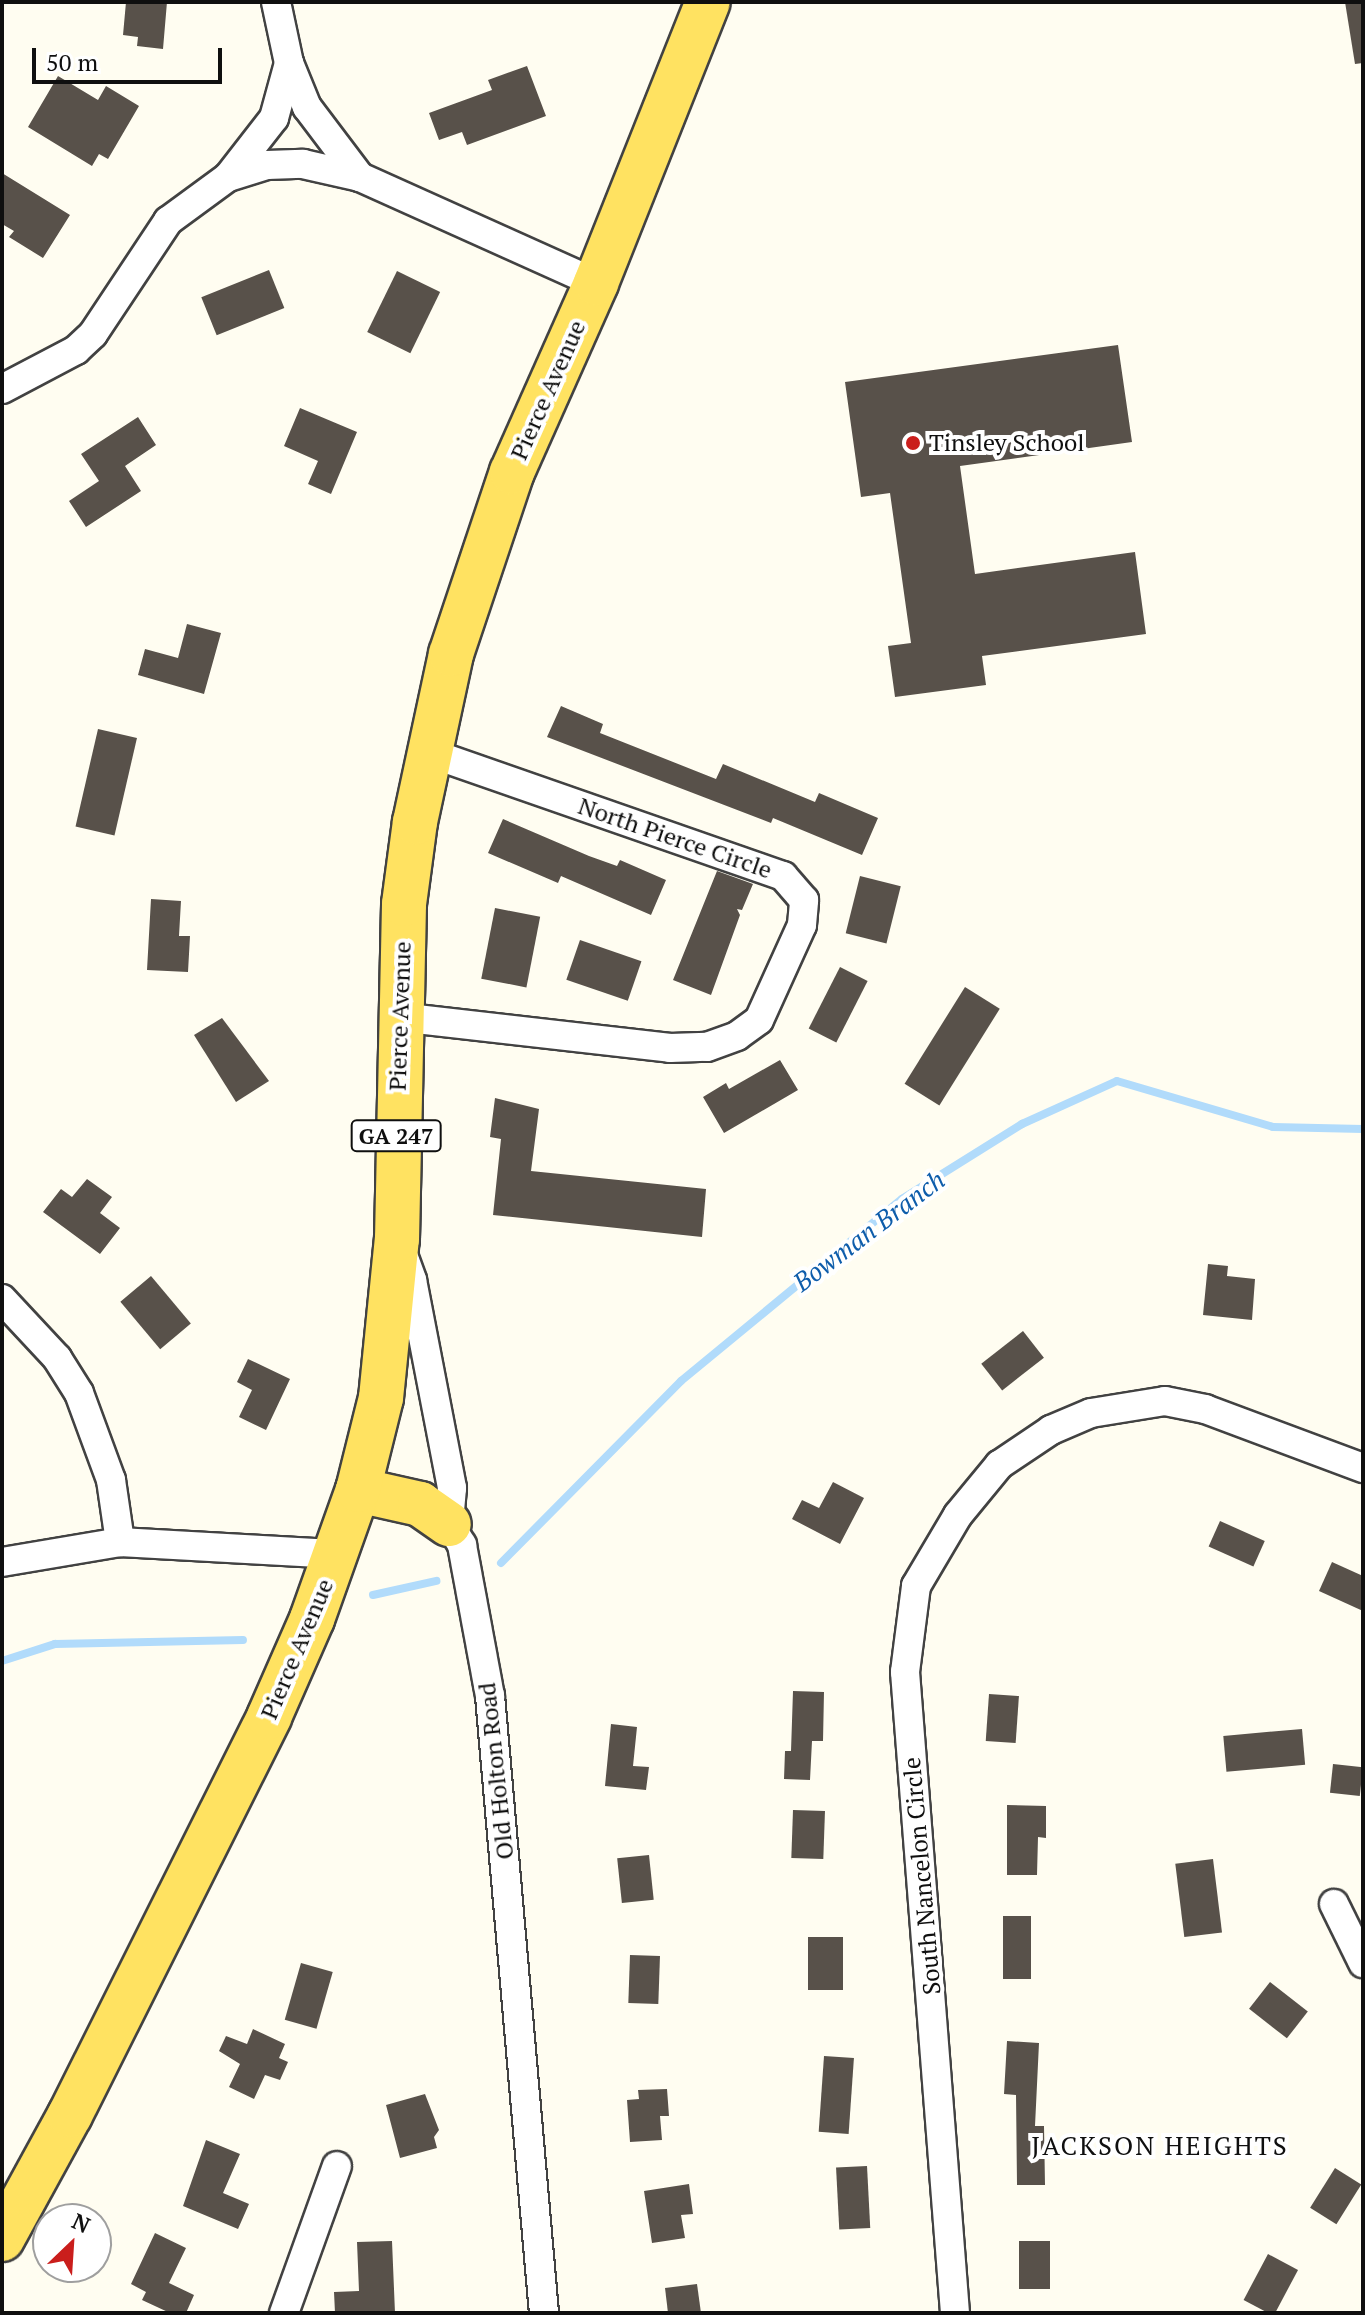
<!DOCTYPE html>
<html>
<head>
<meta charset="utf-8">
<style>
	body { margin:0 }
	#map { position:relative; width:1365px; height:2315px; overflow:hidden; background:#fffdf1; font-family:"PT Serif",serif }
	div>[style] { position:absolute }
	.stream>* { height:8px; margin:-4px; padding:0 4px; transform-origin:4px; border-radius:4px; background:#b1dbfb }
	.building>* { inset:0; background:#58514a; transform-origin:0 0 }
	.roads { filter:drop-shadow(2px 0 #424242) drop-shadow(-2px 0 #424242) drop-shadow(0 2px #424242) drop-shadow(0 -2px #424242) }
	.minor>* { height:28px; margin:-14px; padding:0 14px; transform-origin:14px; border-radius:14px; background:#fff }
	.primary>* { height:44px; margin:-22px; padding:0 22px; transform-origin:22px; border-radius:22px; background:#ffe261 }
	.dots>* { width:22px; height:22px; translate:-50% -50%; box-sizing:border-box; border:4px solid #fff; border-radius:50% }
	span { translate:-50% -50%; white-space:nowrap; text-align:center; line-height:1.15; -webkit-text-stroke:8px #fff; paint-order:stroke }
	.shield-label span { padding:2px 6px; background:#fff; border:2px solid; border-radius:6px; -webkit-text-stroke-width:0 }
	.shield-label { font-size:22px; color:#0f0f0f; font-weight:700 }
	.street-label { font-size:24px; color:#0f0f0f }
	.poi-label { font-size:24px; color:#0f0f0f }
	.left { translate:0 -50%; text-align:left }
	.water-label { font-size:26px; color:#0e5dab; font-style:italic }
	.neighbourhood-label { font-size:26px; color:#0f0f0f; letter-spacing:2px }
	.frame { position:absolute; inset:0; border:4px solid #0f0f0f; pointer-events:none }
	.north { position:absolute; left:32px; top:2203px; width:80px; height:80px; box-sizing:border-box; background:#fff; border:2px solid #9f9f9f; border-radius:50%; rotate:25deg; font-size:22px; font-weight:700; line-height:32px; text-align:center; color:#0f0f0f }
	.north::after { content:''; display:block; margin:auto; width:28px; height:36px; background:#ca1e1c; clip-path:polygon(50% 0,100% 100%,50% 72%,0 100%) }
	.scale { position:absolute; left:32px; top:48px; width:190px; height:36px; box-sizing:border-box; border:4px solid #0f0f0f; border-top:0; padding-left:10px; font-size:24px; line-height:28px; white-space:nowrap; color:#0f0f0f; -webkit-text-stroke:6px #fff; paint-order:stroke }
</style>
</head>
<body>
<div id="map">
	<div class="stream">
		<div style="left:501px;top:1563px;width:256px;rotate:-45.3deg"></div>
		<div style="left:681px;top:1381px;width:286px;rotate:-39.5deg"></div>
		<div style="left:902px;top:1199px;width:142px;rotate:-32deg"></div>
		<div style="left:1022px;top:1124px;width:104px;rotate:-24.4deg"></div>
		<div style="left:1117px;top:1081px;width:163px;rotate:16.4deg"></div>
		<div style="left:1273px;top:1127px;width:90px;rotate:1.3deg"></div>
		<div style="left:373px;top:1595px;width:65px;rotate:-12.5deg"></div>
		<div style="left:2px;top:1661px;width:56px;rotate:-17.8deg"></div>
		<div style="left:55px;top:1644px;width:188px;rotate:-1.2deg"></div>
	</div>
	<div class="building">
		<div style="clip-path:polygon(126px 2px,167px 2px,163px 49px,137px 46px,138px 37px,123px 35px)"></div>
		<div style="clip-path:polygon(1345px 2px,1363px 2px,1363px 63px,1355px 64px)"></div>
		<div style="clip-path:polygon(527px 66px,546px 116px,467px 145px,462px 132px,439px 140px,429px 113px,492px 90px,488px 80px)"></div>
		<div style="clip-path:polygon(58px 76px,98px 100px,106px 86px,139px 106px,108px 159px,99px 154px,92px 166px,28px 127px)"></div>
		<div style="clip-path:polygon(2px 173px,70px 215px,43px 258px,9px 237px,14px 231px,2px 224px)"></div>
		<div style="left:269px;top:270px;width:41px;height:73px;rotate:68deg"></div>
		<div style="left:397px;top:271px;width:48px;height:68px;rotate:26deg"></div>
		<div style="clip-path:polygon(1118px 345px,1132px 442px,960px 466px,975px 574px,1135px 552px,1146px 634px,982px 656px,986px 685px,895px 697px,888px 646px,911px 643px,890px 493px,861px 497px,845px 382px)"></div>
		<div style="clip-path:polygon(300px 408px,357px 432px,331px 494px,308px 484px,318px 461px,284px 446px)"></div>
		<div style="clip-path:polygon(138px 417px,156px 445px,125px 466px,141px 491px,86px 527px,69px 501px,99px 481px,81px 454px)"></div>
		<div style="clip-path:polygon(187px 624px,221px 633px,204px 694px,138px 675px,145px 649px,178px 658px)"></div>
		<div style="clip-path:polygon(561px 706px,603px 724px,600px 733px,716px 779px,723px 764px,815px 802px,819px 793px,878px 818px,862px 855px,773px 818px,771px 823px,547px 737px)"></div>
		<div style="left:98px;top:729px;width:40px;height:100px;rotate:13deg"></div>
		<div style="clip-path:polygon(503px 819px,589px 856px,617px 866px,620px 860px,666px 880px,651px 915px,561px 876px,558px 883px,488px 853px)"></div>
		<div style="clip-path:polygon(717px 871px,753px 884px,742px 910px,737px 909px,740px 915px,711px 995px,673px 980px)"></div>
		<div style="left:860px;top:876px;width:42px;height:59px;rotate:14deg"></div>
		<div style="clip-path:polygon(151px 899px,181px 901px,179px 936px,190px 936px,188px 972px,147px 970px)"></div>
		<div style="left:495px;top:908px;width:46px;height:72px;rotate:11deg"></div>
		<div style="left:580px;top:940px;width:65px;height:42px;rotate:19deg"></div>
		<div style="left:840px;top:967px;width:31px;height:69px;rotate:27deg"></div>
		<div style="left:965px;top:987px;width:41px;height:114px;rotate:32deg"></div>
		<div style="clip-path:polygon(222px 1018px,269px 1081px,236px 1102px,194px 1035px)"></div>
		<div style="clip-path:polygon(780px 1060px,798px 1090px,724px 1133px,703px 1097px,726px 1083px,729px 1089px)"></div>
		<div style="clip-path:polygon(495px 1098px,539px 1109px,531px 1171px,706px 1189px,702px 1237px,493px 1215px,501px 1139px,490px 1137px)"></div>
		<div style="clip-path:polygon(87px 1179px,112px 1197px,100px 1213px,120px 1228px,100px 1254px,43px 1212px,61px 1189px,72px 1197px)"></div>
		<div style="clip-path:polygon(1208px 1264px,1228px 1266px,1227px 1276px,1255px 1279px,1252px 1320px,1203px 1315px)"></div>
		<div style="left:151px;top:1276px;width:62px;height:40px;rotate:50deg"></div>
		<div style="left:1023px;top:1331px;width:34px;height:53px;rotate:52deg"></div>
		<div style="clip-path:polygon(248px 1359px,290px 1379px,266px 1430px,239px 1417px,252px 1390px,237px 1382px)"></div>
		<div style="clip-path:polygon(833px 1482px,864px 1498px,840px 1544px,792px 1519px,802px 1500px,819px 1508px)"></div>
		<div style="left:1220px;top:1521px;width:49px;height:28px;rotate:24deg"></div>
		<div style="clip-path:polygon(1332px 1562px,1363px 1576px,1363px 1611px,1319px 1591px)"></div>
		<div style="clip-path:polygon(793px 1691px,824px 1692px,823px 1741px,812px 1741px,810px 1780px,784px 1779px,785px 1751px,791px 1751px)"></div>
		<div style="left:989px;top:1694px;width:30px;height:47px;rotate:4deg"></div>
		<div style="clip-path:polygon(611px 1724px,637px 1727px,633px 1766px,649px 1767px,646px 1790px,605px 1786px)"></div>
		<div style="left:1302px;top:1729px;width:36px;height:79px;rotate:85deg"></div>
		<div style="left:1333px;top:1764px;width:30px;height:29px;rotate:6deg"></div>
		<div style="clip-path:polygon(1007px 1805px,1046px 1806px,1046px 1838px,1038px 1837px,1037px 1875px,1007px 1875px)"></div>
		<div style="left:793px;top:1810px;width:32px;height:48px;rotate:2deg"></div>
		<div style="left:649px;top:1855px;width:45px;height:32px;rotate:84deg"></div>
		<div style="left:1213px;top:1859px;width:74px;height:38px;rotate:83deg"></div>
		<div style="left:1003px;top:1916px;width:28px;height:63px"></div>
		<div style="left:808px;top:1937px;width:35px;height:53px"></div>
		<div style="left:630px;top:1955px;width:30px;height:48px;rotate:2deg"></div>
		<div style="left:301px;top:1963px;width:33px;height:59px;rotate:16deg"></div>
		<div style="left:1270px;top:1982px;width:48px;height:34px;rotate:38deg"></div>
		<div style="clip-path:polygon(253px 2029px,285px 2044px,279px 2058px,288px 2062px,280px 2080px,265px 2075px,254px 2099px,229px 2087px,240px 2064px,219px 2051px,226px 2036px,247px 2044px)"></div>
		<div style="clip-path:polygon(1007px 2041px,1039px 2043px,1035px 2126px,1044px 2126px,1045px 2185px,1017px 2185px,1016px 2095px,1004px 2094px)"></div>
		<div style="left:824px;top:2056px;width:30px;height:76px;rotate:4deg"></div>
		<div style="clip-path:polygon(667px 2089px,669px 2116px,660px 2116px,662px 2140px,630px 2142px,627px 2100px,639px 2099px,638px 2090px)"></div>
		<div style="clip-path:polygon(425px 2094px,439px 2130px,434px 2137px,437px 2148px,400px 2158px,386px 2105px)"></div>
		<div style="clip-path:polygon(206px 2140px,240px 2154px,223px 2193px,249px 2204px,238px 2229px,183px 2206px)"></div>
		<div style="left:867px;top:2166px;width:62px;height:31px;rotate:87deg"></div>
		<div style="left:1335px;top:2168px;width:31px;height:47px;rotate:32deg"></div>
		<div style="clip-path:polygon(689px 2184px,693px 2214px,681px 2215px,685px 2238px,652px 2243px,644px 2191px)"></div>
		<div style="clip-path:polygon(155px 2233px,186px 2248px,169px 2283px,194px 2295px,186px 2313px,170px 2313px,142px 2300px,146px 2292px,131px 2284px)"></div>
		<div style="clip-path:polygon(392px 2241px,395px 2313px,335px 2313px,334px 2292px,359px 2291px,357px 2242px)"></div>
		<div style="left:1019px;top:2241px;width:31px;height:48px"></div>
		<div style="left:1268px;top:2254px;width:34px;height:52px;rotate:28deg"></div>
		<div style="clip-path:polygon(697px 2284px,701px 2313px,668px 2313px,665px 2288px)"></div>
	</div>
	<div class="roads">
		<div class="minor">
			<div style="left:276px;top:2px;width:62px;rotate:78deg"></div>
			<div style="left:289px;top:63px;width:48px;rotate:67.8deg"></div>
			<div style="left:307px;top:107px;width:88px;rotate:52.9deg"></div>
			<div style="left:360px;top:177px;width:259px;rotate:24.2deg"></div>
			<div style="left:228px;top:177px;width:75px;rotate:-52.1deg"></div>
			<div style="left:274px;top:118px;width:57px;rotate:-74.7deg"></div>
			<div style="left:2px;top:389px;width:84px;rotate:-27.8deg"></div>
			<div style="left:76px;top:350px;width:23px;rotate:-43deg"></div>
			<div style="left:93px;top:334px;width:136px;rotate:-56.4deg"></div>
			<div style="left:168px;top:221px;width:74px;rotate:-36.3deg"></div>
			<div style="left:228px;top:177px;width:41px;rotate:-17.1deg"></div>
			<div style="left:267px;top:165px;width:36px;rotate:-2deg"></div>
			<div style="left:303px;top:164px;width:58px;rotate:12.8deg"></div>
			<div style="left:399px;top:1017px;width:273px;rotate:6.5deg"></div>
			<div style="left:670px;top:1048px;width:37px;rotate:-2deg"></div>
			<div style="left:707px;top:1047px;width:32px;rotate:-20deg"></div>
			<div style="left:737px;top:1036px;width:27px;rotate:-36deg"></div>
			<div style="left:759px;top:1020px;width:104px;rotate:-65.6deg"></div>
			<div style="left:802px;top:925px;width:25px;rotate:-85deg"></div>
			<div style="left:804px;top:900px;width:32px;rotate:-131deg"></div>
			<div style="left:783px;top:876px;width:375px;rotate:-160.8deg"></div>
			<div style="left:402px;top:1252px;width:30px;rotate:70deg"></div>
			<div style="left:412px;top:1280px;width:212px;rotate:79.1deg"></div>
			<div style="left:452px;top:1488px;width:36px;rotate:95deg"></div>
			<div style="left:449px;top:1524px;width:25px;rotate:58deg"></div>
			<div style="left:462px;top:1545px;width:154px;rotate:79.5deg"></div>
			<div style="left:490px;top:1696px;width:619px;rotate:85deg"></div>
			<div style="left:2px;top:1299px;width:81px;rotate:47deg"></div>
			<div style="left:57px;top:1358px;width:41px;rotate:57.8deg"></div>
			<div style="left:79px;top:1393px;width:93px;rotate:69.8deg"></div>
			<div style="left:111px;top:1480px;width:63px;rotate:81.7deg"></div>
			<div style="left:2px;top:1562px;width:120px;rotate:-9.6deg"></div>
			<div style="left:120px;top:1542px;width:217px;rotate:3.2deg"></div>
			<div style="left:1334px;top:1904px;width:66px;rotate:63.8deg"></div>
			<div style="left:284px;top:2313px;width:156px;rotate:-70.2deg"></div>
			<div style="left:955px;top:2313px;width:643px;rotate:-94.46deg"></div>
			<div style="left:905px;top:1672px;width:87px;rotate:-82.7deg"></div>
			<div style="left:916px;top:1586px;width:82px;rotate:-59.4deg"></div>
			<div style="left:958px;top:1515px;width:65px;rotate:-50.6deg"></div>
			<div style="left:999px;top:1465px;width:63px;rotate:-33.9deg"></div>
			<div style="left:1051px;top:1430px;width:43px;rotate:-23deg"></div>
			<div style="left:1091px;top:1413px;width:75px;rotate:-9.2deg"></div>
			<div style="left:1165px;top:1401px;width:41px;rotate:11.3deg"></div>
			<div style="left:1205px;top:1409px;width:169px;rotate:20.5deg"></div>
		</div>
		<div class="primary">
			<div style="left:358px;top:1490px;width:64px;rotate:12.7deg"></div>
			<div style="left:420px;top:1504px;width:35px;rotate:35deg"></div>
			<div style="left:2px;top:2239px;width:141px;rotate:-61.3deg"></div>
			<div style="left:70px;top:2115px;width:445px;rotate:-63.4deg"></div>
			<div style="left:269px;top:1717px;width:107px;rotate:-66.3deg"></div>
			<div style="left:312px;top:1619px;width:137px;rotate:-70.4deg"></div>
			<div style="left:358px;top:1490px;width:95px;rotate:-76deg"></div>
			<div style="left:381px;top:1398px;width:160px;rotate:-84.3deg"></div>
			<div style="left:397px;top:1239px;width:335px;rotate:-88.8deg"></div>
			<div style="left:404px;top:904px;width:83px;rotate:-82.4deg"></div>
			<div style="left:415px;top:822px;width:172px;rotate:-77.9deg"></div>
			<div style="left:451px;top:654px;width:192px;rotate:-71.5deg"></div>
			<div style="left:512px;top:472px;width:207px;rotate:-66deg"></div>
			<div style="left:596px;top:283px;width:302px;rotate:-68.3deg"></div>
		</div>
	</div>
	<div class="dots">
		<div style="left:913px;top:443px;background:#ca1e1c"></div>
	</div>
	<div class="shield-label">
		<span style="left:396px;top:1136px">GA 247</span>
	</div>
	<div class="street-label">
		<span style="left:548px;top:390px;rotate:-66deg">Pierce Avenue</span>
		<span style="left:675px;top:838px;rotate:19deg">North Pierce Circle</span>
		<span style="left:400px;top:1016px;rotate:-88deg">Pierce Avenue</span>
		<span style="left:297px;top:1649px;rotate:-67deg">Pierce Avenue</span>
		<span style="left:496px;top:1771px;rotate:-96deg">Old Holton Road</span>
		<span style="left:922px;top:1876px;rotate:-95deg">South Nancelon Circle</span>
	</div>
	<div class="poi-label">
		<span class="left" style="left:929px;top:443px">Tinsley School</span>
	</div>
	<div class="water-label">
		<span style="left:869px;top:1231px;rotate:-37deg">Bowman Branch</span>
	</div>
	<div class="neighbourhood-label">
		<span style="left:1160px;top:2146px">JACKSON HEIGHTS</span>
	</div>
	<div class="frame"></div>
	<div class="north">N</div>
	<div class="scale">50 m</div>
</div>
</body>
</html>
